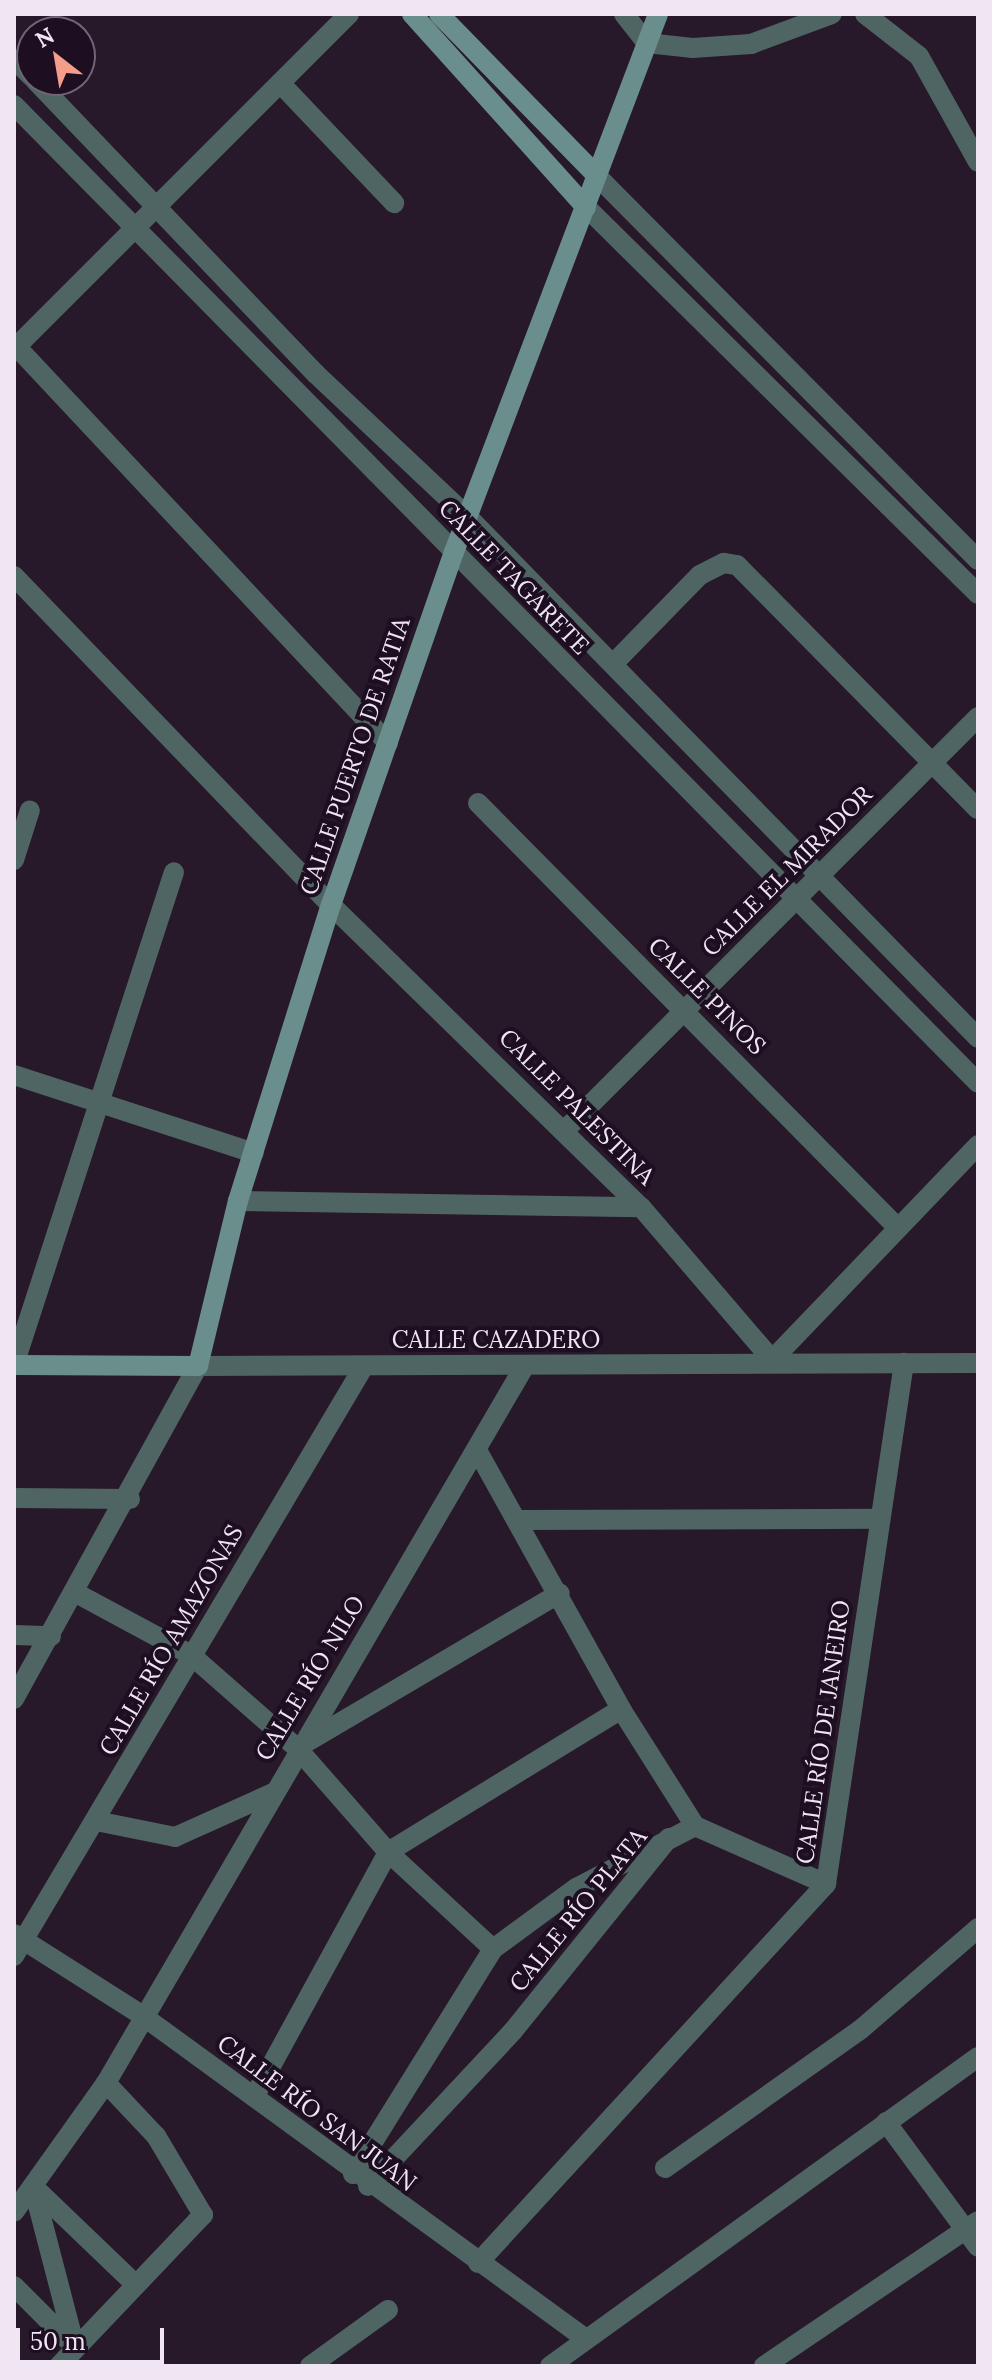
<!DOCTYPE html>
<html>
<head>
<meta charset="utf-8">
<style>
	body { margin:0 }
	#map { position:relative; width:992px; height:2380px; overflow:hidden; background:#27182a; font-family:Lora,serif }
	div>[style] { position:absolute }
	.street>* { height:20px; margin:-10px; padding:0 10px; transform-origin:10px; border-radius:10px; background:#4f6564 }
	.secondary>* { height:20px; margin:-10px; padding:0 10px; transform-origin:10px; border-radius:10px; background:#6a8e8c }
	span { translate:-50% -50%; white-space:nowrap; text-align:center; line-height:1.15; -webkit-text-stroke:8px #1d0f21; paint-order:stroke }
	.street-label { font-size:24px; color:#f0e6f3 }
	.frame { position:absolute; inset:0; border:16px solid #f0e6f3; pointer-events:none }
	.north { position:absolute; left:16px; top:16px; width:80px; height:80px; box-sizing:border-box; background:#1d0f21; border:2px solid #716575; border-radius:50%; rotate:329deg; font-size:22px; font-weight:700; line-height:32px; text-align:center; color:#f0e6f3 }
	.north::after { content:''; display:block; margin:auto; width:28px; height:36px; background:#f49e8a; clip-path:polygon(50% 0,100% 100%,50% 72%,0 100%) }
	.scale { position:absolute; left:16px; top:2328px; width:148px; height:36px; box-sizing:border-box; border:4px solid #f0e6f3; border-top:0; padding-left:10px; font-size:24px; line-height:28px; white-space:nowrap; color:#f0e6f3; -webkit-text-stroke:6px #1d0f21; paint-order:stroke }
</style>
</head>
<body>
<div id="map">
	<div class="street">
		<div style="left:624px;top:14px;width:37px;rotate:52deg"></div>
		<div style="left:647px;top:43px;width:46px;rotate:6.2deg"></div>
		<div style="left:693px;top:48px;width:58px;rotate:-3.9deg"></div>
		<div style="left:751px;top:44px;width:86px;rotate:-20.3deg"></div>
		<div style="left:865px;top:14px;width:68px;rotate:37.9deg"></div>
		<div style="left:919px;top:56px;width:121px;rotate:60.9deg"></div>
		<div style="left:14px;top:59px;width:25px;rotate:45deg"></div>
		<div style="left:35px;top:80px;width:407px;rotate:46.3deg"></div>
		<div style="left:316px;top:374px;width:212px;rotate:43.3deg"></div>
		<div style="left:470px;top:519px;width:726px;rotate:45.61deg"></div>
		<div style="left:282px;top:85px;width:163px;rotate:46.5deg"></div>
		<div style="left:14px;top:105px;width:1373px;rotate:45.41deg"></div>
		<div style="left:595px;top:174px;width:544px;rotate:45.22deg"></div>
		<div style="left:586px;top:207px;width:551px;rotate:44.63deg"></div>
		<div style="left:14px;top:344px;width:547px;rotate:46.85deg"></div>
		<div style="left:14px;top:349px;width:474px;rotate:-45deg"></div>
		<div style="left:14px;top:576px;width:457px;rotate:46.1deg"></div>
		<div style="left:331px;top:905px;width:433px;rotate:44.3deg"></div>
		<div style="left:641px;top:1207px;width:201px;rotate:49.4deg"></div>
		<div style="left:613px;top:664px;width:124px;rotate:-45.7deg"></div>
		<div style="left:700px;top:575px;width:27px;rotate:-27deg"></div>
		<div style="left:724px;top:563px;width:13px;rotate:9deg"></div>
		<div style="left:737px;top:565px;width:343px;rotate:45.4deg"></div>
		<div style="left:478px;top:803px;width:596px;rotate:45.34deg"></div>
		<div style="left:14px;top:860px;width:52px;rotate:-72.3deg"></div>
		<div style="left:14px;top:1075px;width:252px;rotate:18deg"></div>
		<div style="left:565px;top:1130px;width:584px;rotate:-45deg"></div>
		<div style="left:238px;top:1201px;width:403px;rotate:0.9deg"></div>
		<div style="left:772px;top:1360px;width:298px;rotate:-46.2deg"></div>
		<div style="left:14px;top:1365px;width:518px;rotate:-72.02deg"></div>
		<div style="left:477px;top:1450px;width:296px;rotate:60.9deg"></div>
		<div style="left:621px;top:1709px;width:138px;rotate:57.7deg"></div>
		<div style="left:14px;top:1498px;width:116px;rotate:0.5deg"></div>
		<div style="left:518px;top:1520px;width:361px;rotate:-0.2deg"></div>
		<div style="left:76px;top:1593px;width:131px;rotate:28.3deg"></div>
		<div style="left:191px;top:1655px;width:141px;rotate:41.3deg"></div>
		<div style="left:297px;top:1748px;width:138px;rotate:48.8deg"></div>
		<div style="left:388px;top:1852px;width:143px;rotate:42.7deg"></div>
		<div style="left:14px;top:1635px;width:37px;rotate:2deg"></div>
		<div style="left:14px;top:1699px;width:380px;rotate:-61.1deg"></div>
		<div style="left:198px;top:1366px;width:780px;rotate:-0.22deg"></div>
		<div style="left:302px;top:1745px;width:299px;rotate:-30.5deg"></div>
		<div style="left:96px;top:1821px;width:81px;rotate:11.4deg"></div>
		<div style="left:175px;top:1837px;width:107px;rotate:-24.2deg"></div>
		<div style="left:695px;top:1826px;width:143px;rotate:23.9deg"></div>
		<div style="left:14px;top:1934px;width:153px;rotate:32.4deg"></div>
		<div style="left:143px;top:2016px;width:548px;rotate:36.1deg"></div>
		<div style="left:14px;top:1956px;width:686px;rotate:-59.32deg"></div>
		<div style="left:254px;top:2097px;width:279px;rotate:-61.3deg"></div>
		<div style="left:388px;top:1852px;width:273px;rotate:-31.5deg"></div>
		<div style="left:886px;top:2122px;width:155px;rotate:53.6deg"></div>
		<div style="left:665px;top:2168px;width:239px;rotate:-35.3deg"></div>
		<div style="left:860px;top:2030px;width:156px;rotate:-40.8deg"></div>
		<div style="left:353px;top:2174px;width:265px;rotate:-58.1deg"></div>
		<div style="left:493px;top:1949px;width:103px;rotate:-36.3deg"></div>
		<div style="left:576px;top:1888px;width:134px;rotate:-27.5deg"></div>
		<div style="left:33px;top:2186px;width:166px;rotate:75.4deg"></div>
		<div style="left:368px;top:2186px;width:212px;rotate:-46.9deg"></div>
		<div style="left:513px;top:2031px;width:248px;rotate:-51.1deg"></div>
		<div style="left:39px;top:2192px;width:134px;rotate:43.8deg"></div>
		<div style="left:14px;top:2212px;width:158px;rotate:-54.5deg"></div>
		<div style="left:106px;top:2083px;width:829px;rotate:-59.72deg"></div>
		<div style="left:478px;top:2263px;width:515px;rotate:-47.44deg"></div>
		<div style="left:826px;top:1884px;width:527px;rotate:-81.49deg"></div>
		<div style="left:14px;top:2286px;width:86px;rotate:45deg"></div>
		<div style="left:59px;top:2366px;width:209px;rotate:-46.4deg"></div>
		<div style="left:203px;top:2215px;width:92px;rotate:-120.7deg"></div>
		<div style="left:156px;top:2136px;width:73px;rotate:-133.3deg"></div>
		<div style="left:310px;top:2366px;width:96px;rotate:-35.7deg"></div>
		<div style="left:550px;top:2366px;width:528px;rotate:-35.83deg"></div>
		<div style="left:764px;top:2366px;width:258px;rotate:-34.1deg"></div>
	</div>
	<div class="secondary">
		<div style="left:412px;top:14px;width:260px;rotate:48deg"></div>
		<div style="left:439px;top:14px;width:223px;rotate:45.7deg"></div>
		<div style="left:14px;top:1365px;width:184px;rotate:0.3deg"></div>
		<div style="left:198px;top:1366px;width:170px;rotate:-76.4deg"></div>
		<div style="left:238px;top:1201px;width:310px;rotate:-72.6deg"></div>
		<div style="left:331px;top:905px;width:374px;rotate:-70.8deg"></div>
		<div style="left:454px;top:552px;width:575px;rotate:-69.23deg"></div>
	</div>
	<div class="street-label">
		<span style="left:514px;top:577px;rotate:46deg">CALLE TAGARETE</span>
		<span style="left:355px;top:756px;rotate:-71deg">CALLE PUERTO DE RATIA</span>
		<span style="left:787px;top:871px;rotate:-45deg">CALLE EL MIRADOR</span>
		<span style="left:707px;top:996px;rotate:45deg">CALLE PINOS</span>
		<span style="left:577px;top:1107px;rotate:45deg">CALLE PALESTINA</span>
		<span style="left:496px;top:1340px">CALLE CAZADERO</span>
		<span style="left:171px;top:1640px;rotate:-60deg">CALLE RÍO AMAZONAS</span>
		<span style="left:310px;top:1678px;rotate:-59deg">CALLE RÍO NILO</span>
		<span style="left:823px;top:1732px;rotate:-82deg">CALLE RÍO DE JANEIRO</span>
		<span style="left:578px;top:1910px;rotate:-51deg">CALLE RÍO PLATA</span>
		<span style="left:317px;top:2113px;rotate:37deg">CALLE RÍO SAN JUAN</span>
	</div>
	<div class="frame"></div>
	<div class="north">N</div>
	<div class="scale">50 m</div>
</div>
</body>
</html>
